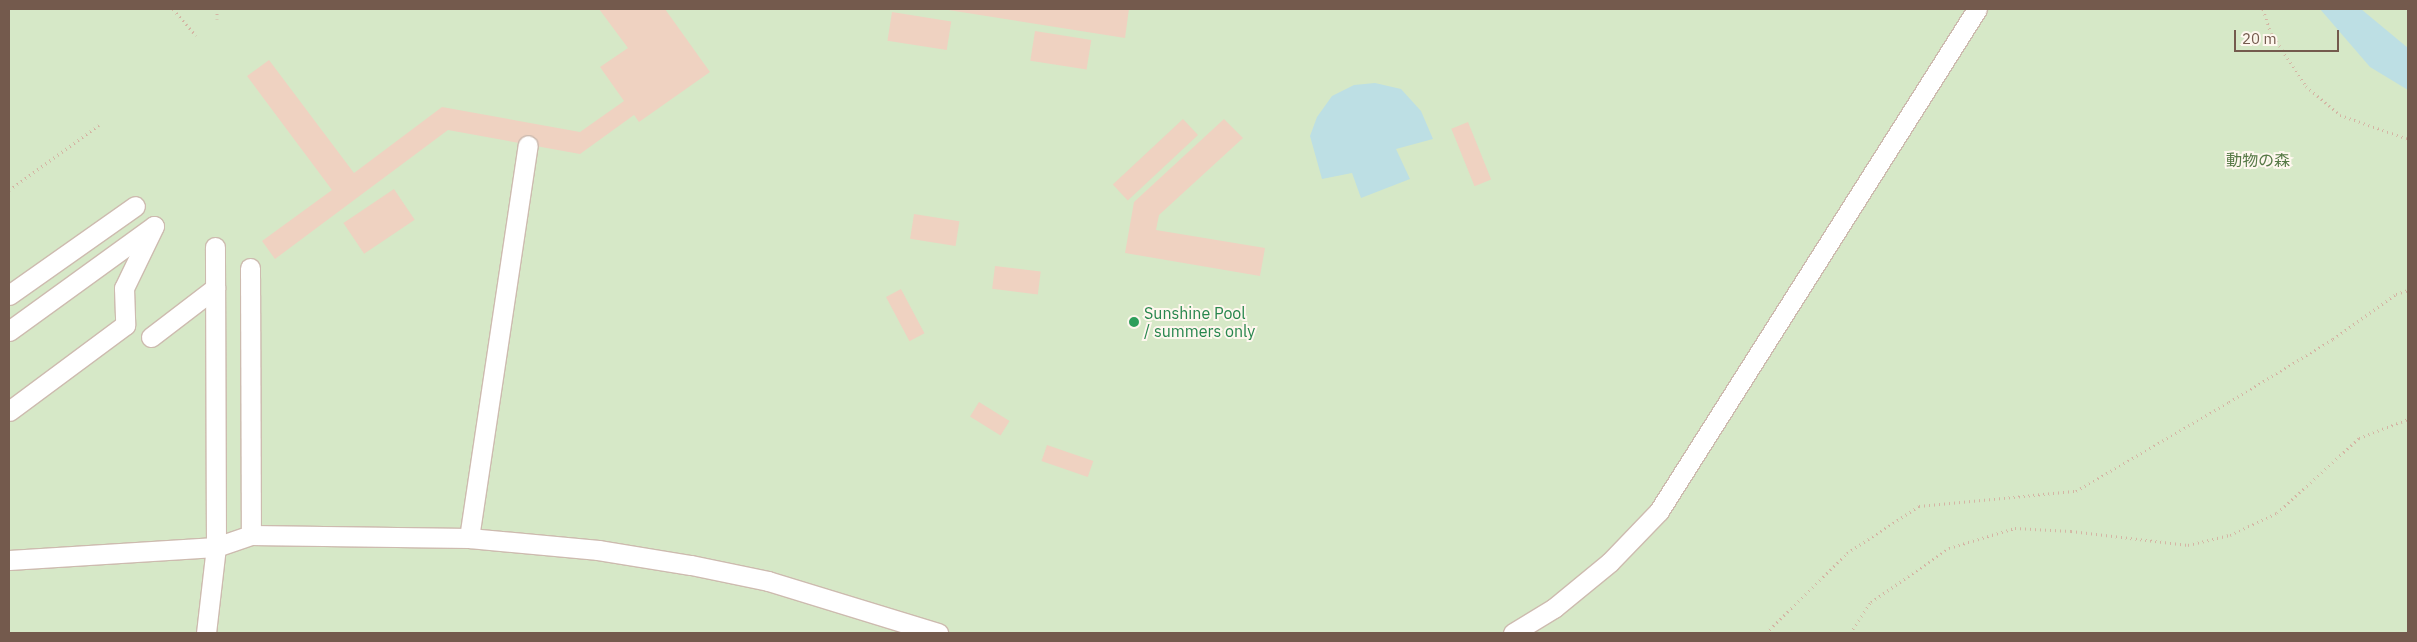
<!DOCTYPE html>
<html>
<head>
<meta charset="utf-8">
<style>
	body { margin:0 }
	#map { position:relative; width:2417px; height:642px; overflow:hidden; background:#fbf3e8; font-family:"IBM Plex Sans","Noto Sans JP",sans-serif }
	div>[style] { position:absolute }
	.green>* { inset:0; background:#d6e8c7; transform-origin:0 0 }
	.water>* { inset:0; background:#bddfe4 }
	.building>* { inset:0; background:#efd2c1; transform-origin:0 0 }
	.path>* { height:3px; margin-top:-1.5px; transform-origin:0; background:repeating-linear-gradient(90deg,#d4b5a4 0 1px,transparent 0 5px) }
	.roads { filter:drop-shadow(1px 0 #cdbbaf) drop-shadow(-1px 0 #cdbbaf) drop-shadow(0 1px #cdbbaf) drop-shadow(0 -1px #cdbbaf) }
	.service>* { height:19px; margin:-9.5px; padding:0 9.5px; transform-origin:9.5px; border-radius:9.5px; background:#fff }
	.dots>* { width:14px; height:14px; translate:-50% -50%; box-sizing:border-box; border:2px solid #fef7ee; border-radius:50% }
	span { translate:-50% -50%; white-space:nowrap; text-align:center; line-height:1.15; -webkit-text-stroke:4px #fef7ee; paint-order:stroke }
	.park-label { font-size:16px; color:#567946 }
	.leisure-label { font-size:16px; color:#27864d }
	.left { translate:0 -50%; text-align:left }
	.frame { position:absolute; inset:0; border:10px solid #745a4d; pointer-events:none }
	.scale { position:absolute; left:2234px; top:30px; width:105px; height:22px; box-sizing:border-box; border:2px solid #745a4d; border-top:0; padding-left:6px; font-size:15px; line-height:18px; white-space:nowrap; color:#745a4d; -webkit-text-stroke:4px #fef7ee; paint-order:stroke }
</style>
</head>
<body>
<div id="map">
	<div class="green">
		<div style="left:9px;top:9px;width:2399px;height:624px"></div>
	</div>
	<div class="water">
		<div style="clip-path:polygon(2320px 9px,2361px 9px,2408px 48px,2408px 90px,2370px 67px)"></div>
		<div style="clip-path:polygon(1375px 83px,1401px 89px,1421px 111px,1433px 139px,1396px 149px,1410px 179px,1361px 198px,1352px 173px,1322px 179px,1310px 136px,1317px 117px,1332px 96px,1354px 85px)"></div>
	</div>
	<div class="building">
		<div style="clip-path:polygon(599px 9px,665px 9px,710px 72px,639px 122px,634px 115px,580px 154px,448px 130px,275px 259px,262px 241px,332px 190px,247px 76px,269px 60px,354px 173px,442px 107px,580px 132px,624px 101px,600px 67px,628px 48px)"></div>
		<div style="clip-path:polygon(942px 9px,1129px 9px,1125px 38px)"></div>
		<div style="left:892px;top:12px;width:60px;height:29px;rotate:9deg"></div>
		<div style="left:1035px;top:31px;width:57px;height:30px;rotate:9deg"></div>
		<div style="left:1183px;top:119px;width:22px;height:96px;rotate:47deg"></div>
		<div style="clip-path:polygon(1224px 119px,1243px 138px,1159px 215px,1156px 230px,1265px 248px,1260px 276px,1125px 253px,1134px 202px)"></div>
		<div style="left:1468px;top:122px;width:62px;height:18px;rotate:68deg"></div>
		<div style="left:394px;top:189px;width:37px;height:61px;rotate:56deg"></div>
		<div style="left:914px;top:214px;width:46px;height:25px;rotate:9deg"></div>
		<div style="left:995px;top:266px;width:46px;height:23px;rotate:7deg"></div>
		<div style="left:901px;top:289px;width:50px;height:17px;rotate:62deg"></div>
		<div style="left:979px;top:402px;width:36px;height:17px;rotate:32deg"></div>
		<div style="left:1047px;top:445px;width:49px;height:17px;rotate:19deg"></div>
	</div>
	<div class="path">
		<div style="left:173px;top:9px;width:35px;rotate:49deg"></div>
		<div style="left:2263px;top:9px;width:25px;rotate:72deg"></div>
		<div style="left:2271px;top:33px;width:64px;rotate:56.6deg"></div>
		<div style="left:2306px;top:86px;width:45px;rotate:40.5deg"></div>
		<div style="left:2340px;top:115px;width:72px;rotate:19.4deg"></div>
		<div style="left:217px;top:19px;width:10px;rotate:-90deg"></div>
		<div style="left:9px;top:190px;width:111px;rotate:-35.8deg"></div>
		<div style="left:1766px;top:633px;width:114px;rotate:-44.6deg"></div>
		<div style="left:1847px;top:553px;width:86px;rotate:-33.1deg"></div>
		<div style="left:1919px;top:506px;width:158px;rotate:-5.5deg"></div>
		<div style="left:2076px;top:491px;width:177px;rotate:-30.2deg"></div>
		<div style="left:2229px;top:402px;width:122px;rotate:-31.2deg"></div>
		<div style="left:2333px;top:339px;width:77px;rotate:-35.5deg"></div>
		<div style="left:2396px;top:294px;width:13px;rotate:-18deg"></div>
		<div style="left:1850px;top:633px;width:37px;rotate:-56deg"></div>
		<div style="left:1871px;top:602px;width:95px;rotate:-34.7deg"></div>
		<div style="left:1949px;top:548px;width:69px;rotate:-16.9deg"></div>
		<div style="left:2015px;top:528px;width:56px;rotate:3.1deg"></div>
		<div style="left:2071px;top:531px;width:118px;rotate:6.8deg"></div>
		<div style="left:2188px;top:545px;width:43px;rotate:-13.4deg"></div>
		<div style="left:2230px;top:535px;width:52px;rotate:-25.1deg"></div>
		<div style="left:2277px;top:513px;width:111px;rotate:-42.4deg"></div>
		<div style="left:2359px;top:438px;width:53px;rotate:-21.2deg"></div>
	</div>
	<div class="roads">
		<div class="service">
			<div style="left:250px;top:268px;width:267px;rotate:89.8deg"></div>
			<div style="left:9px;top:295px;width:154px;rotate:-35.2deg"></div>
			<div style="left:9px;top:331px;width:179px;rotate:-35.9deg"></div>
			<div style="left:154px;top:226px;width:69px;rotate:115.8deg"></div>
			<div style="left:124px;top:288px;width:37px;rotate:88deg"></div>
			<div style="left:125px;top:325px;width:144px;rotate:143.4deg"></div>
			<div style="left:151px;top:337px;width:81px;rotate:-37.4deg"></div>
			<div style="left:469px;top:538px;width:397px;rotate:-81.5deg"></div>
			<div style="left:9px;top:560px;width:207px;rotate:-3.6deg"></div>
			<div style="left:216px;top:547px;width:37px;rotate:-19deg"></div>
			<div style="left:251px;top:535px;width:218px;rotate:0.8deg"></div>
			<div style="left:469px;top:538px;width:130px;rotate:5.3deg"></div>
			<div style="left:598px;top:550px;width:94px;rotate:9.2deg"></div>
			<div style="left:691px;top:565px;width:79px;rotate:11.7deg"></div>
			<div style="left:768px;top:581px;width:178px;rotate:17deg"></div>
			<div style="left:206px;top:633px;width:87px;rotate:-83.4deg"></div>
			<div style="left:216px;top:547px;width:300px;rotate:-90.2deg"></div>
			<div style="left:1513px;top:633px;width:48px;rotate:-31.4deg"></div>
			<div style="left:1554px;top:608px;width:72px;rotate:-39.4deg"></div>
			<div style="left:1610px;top:562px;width:71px;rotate:-46.1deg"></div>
			<div style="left:1659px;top:511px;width:594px;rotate:-57.65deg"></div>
		</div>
	</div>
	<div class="dots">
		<div style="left:1134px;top:322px;background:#2e9e5b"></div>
	</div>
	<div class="park-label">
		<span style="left:2258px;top:160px">動物の森</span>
	</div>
	<div class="leisure-label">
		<span class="left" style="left:1144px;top:322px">Sunshine Pool<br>/ summers only</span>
	</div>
	<div class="frame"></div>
	<div class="scale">20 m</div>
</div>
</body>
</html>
